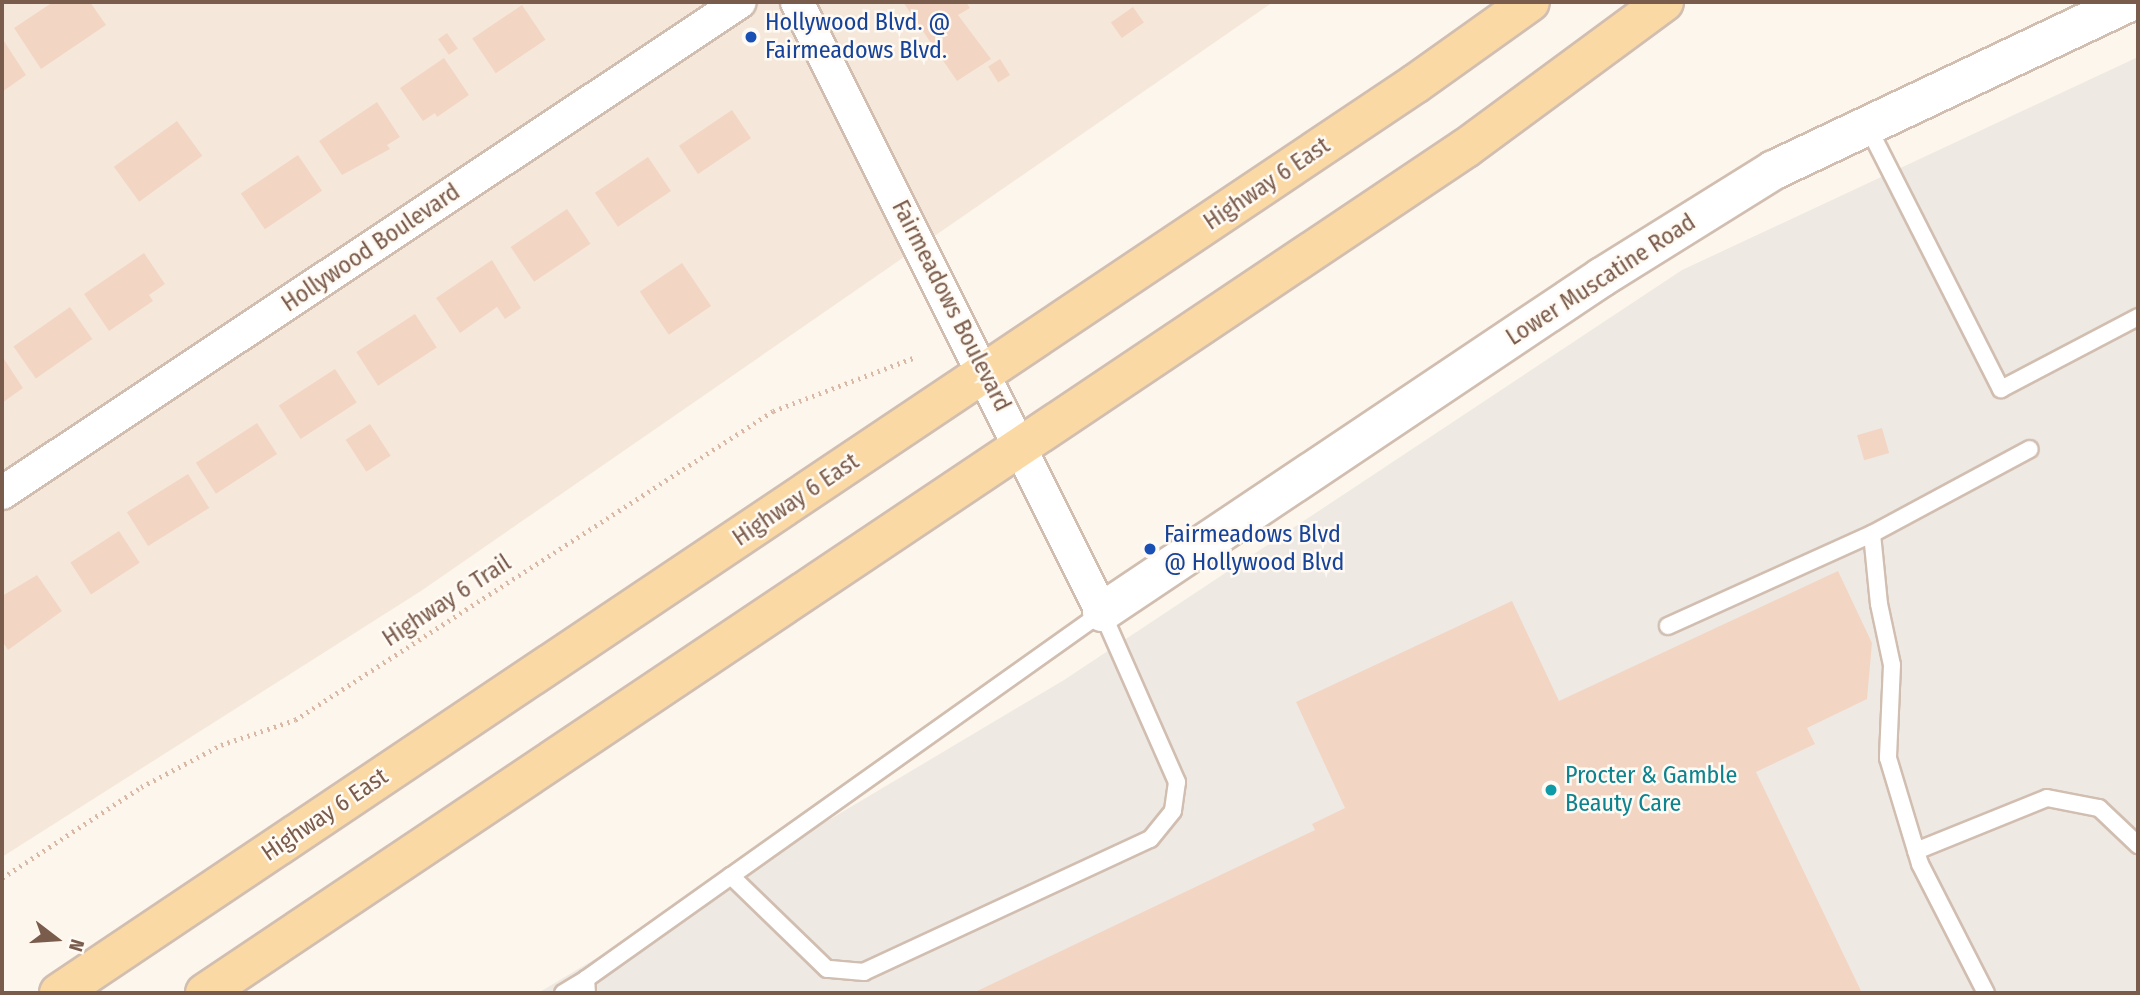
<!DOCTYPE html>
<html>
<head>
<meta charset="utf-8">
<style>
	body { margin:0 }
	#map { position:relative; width:2140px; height:995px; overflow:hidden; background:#fdf6ec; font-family:"Fira Sans Condensed",sans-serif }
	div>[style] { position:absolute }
	.residential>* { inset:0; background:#f5e8da }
	.industrial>* { inset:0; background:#efe9e4 }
	.building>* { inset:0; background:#f3d5c3; transform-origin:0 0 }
	.path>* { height:4.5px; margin-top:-2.25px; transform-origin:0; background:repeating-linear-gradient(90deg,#d9b8a5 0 2px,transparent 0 7px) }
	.roads { filter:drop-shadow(2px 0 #d1beb0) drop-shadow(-2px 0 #d1beb0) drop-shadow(0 2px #d1beb0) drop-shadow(0 -2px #d1beb0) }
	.lane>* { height:16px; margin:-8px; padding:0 8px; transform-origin:8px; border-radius:8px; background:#fff }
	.street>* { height:32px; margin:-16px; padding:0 16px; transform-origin:16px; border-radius:16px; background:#fff }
	.secondary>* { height:38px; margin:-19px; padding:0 19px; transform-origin:19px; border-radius:19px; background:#fff }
	.primary>* { height:38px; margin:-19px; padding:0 19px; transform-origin:19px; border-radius:19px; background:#fbd9a5 }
	.dots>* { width:19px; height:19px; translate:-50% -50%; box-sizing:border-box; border:4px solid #fffaf3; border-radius:50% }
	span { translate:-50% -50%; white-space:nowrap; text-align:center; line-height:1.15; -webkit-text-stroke:5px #fffaf3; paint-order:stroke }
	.transit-label { font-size:24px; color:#164399 }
	.left { translate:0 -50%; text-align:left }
	.street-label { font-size:24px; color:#7a5c4d }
	.culture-label { font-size:24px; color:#0d838f }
	.frame { position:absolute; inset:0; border:4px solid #7a5c4d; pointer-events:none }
	.north { position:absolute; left:21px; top:904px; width:70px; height:70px; -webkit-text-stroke:5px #fffaf3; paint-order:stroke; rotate:107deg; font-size:19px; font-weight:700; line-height:28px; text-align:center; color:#7a5c4d }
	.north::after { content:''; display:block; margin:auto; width:24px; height:32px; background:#7a5c4d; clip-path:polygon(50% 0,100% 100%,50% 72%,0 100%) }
</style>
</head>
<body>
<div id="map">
	<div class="residential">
		<div style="clip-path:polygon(2px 2px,1273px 2px,421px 591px,2px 857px)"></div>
	</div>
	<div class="industrial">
		<div style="clip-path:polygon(2138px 57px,2138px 993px,538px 993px,1064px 680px,1682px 270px)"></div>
	</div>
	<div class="building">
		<div style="clip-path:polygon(53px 2px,90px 2px,106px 25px,41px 69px,14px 28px)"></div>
		<div style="clip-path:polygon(903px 2px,966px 2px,970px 8px,958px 15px,991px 59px,957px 81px)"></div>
		<div style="left:522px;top:5px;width:42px;height:60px;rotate:56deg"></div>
		<div style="left:1133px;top:7px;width:19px;height:27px;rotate:55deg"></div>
		<div style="left:447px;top:33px;width:19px;height:11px;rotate:55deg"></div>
		<div style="clip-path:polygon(2px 38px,26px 75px,2px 92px)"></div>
		<div style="clip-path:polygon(444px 58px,469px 95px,437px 117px,435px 113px,423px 121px,400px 88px)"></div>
		<div style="left:1000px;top:59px;width:19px;height:14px;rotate:58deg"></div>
		<div style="clip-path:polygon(377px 102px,400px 137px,387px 145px,390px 149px,342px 175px,319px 141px)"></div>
		<div style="left:732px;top:110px;width:34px;height:64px;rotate:56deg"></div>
		<div style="left:177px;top:121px;width:43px;height:78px;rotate:54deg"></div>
		<div style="left:298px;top:155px;width:43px;height:69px;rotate:56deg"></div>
		<div style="left:648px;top:157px;width:41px;height:64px;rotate:56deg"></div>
		<div style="left:567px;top:209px;width:42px;height:68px;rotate:56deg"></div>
		<div style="clip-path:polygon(144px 253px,165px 284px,149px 295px,153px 301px,109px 331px,84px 294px)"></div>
		<div style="clip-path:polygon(492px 260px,521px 308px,505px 319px,497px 307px,460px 333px,436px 298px)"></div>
		<div style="left:682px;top:263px;width:52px;height:51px;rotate:56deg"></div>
		<div style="left:70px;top:307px;width:39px;height:69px;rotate:55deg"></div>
		<div style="left:415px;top:314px;width:40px;height:70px;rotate:57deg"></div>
		<div style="clip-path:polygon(2px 356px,23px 388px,2px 403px)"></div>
		<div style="left:335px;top:369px;width:40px;height:67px;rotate:57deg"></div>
		<div style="left:257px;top:423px;width:37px;height:73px;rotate:57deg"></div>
		<div style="left:370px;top:424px;width:38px;height:29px;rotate:57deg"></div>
		<div style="left:1882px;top:428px;width:26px;height:26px;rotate:74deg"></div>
		<div style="left:188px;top:474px;width:40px;height:72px;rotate:58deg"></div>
		<div style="left:119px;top:531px;width:38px;height:58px;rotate:57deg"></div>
		<div style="clip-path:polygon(1838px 571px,1872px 643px,1867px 699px,1807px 728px,1815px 744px,1756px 772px,1862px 993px,973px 993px,1315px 830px,1312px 824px,1345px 808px,1296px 702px,1512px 601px,1559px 701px)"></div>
		<div style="clip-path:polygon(37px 575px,62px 611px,8px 650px,2px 641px,2px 596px)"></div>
	</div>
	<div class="path">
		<div style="left:2px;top:878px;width:166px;rotate:-33.2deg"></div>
		<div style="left:141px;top:787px;width:90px;rotate:-27.7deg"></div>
		<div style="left:221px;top:745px;width:78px;rotate:-18.7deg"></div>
		<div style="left:295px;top:720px;width:569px;rotate:-32.88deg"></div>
		<div style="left:773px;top:411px;width:150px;rotate:-20.7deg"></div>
	</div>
	<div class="roads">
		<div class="lane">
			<div style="left:1868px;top:127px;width:294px;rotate:63.1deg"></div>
			<div style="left:2001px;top:389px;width:155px;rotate:-27.7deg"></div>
			<div style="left:1872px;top:534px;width:70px;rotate:84.3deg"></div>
			<div style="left:1879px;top:604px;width:62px;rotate:78deg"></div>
			<div style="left:1892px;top:665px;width:93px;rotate:92.5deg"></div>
			<div style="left:1888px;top:758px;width:111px;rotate:73.2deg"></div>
			<div style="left:1920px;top:864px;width:145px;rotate:62.9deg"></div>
			<div style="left:1668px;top:626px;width:224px;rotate:-24.3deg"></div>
			<div style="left:1872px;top:534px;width:179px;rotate:-28.3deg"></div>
			<div style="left:1916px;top:851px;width:141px;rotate:-22deg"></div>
			<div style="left:2047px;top:798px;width:53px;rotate:10.9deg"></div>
			<div style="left:2099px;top:808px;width:54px;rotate:43.5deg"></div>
			<div style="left:563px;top:993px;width:27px;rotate:-31deg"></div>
			<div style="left:587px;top:993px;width:14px;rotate:-94deg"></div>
			<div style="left:586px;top:979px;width:178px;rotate:-35.4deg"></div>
			<div style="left:731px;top:876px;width:455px;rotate:-35.4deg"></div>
			<div style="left:1102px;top:612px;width:186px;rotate:66.2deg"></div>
			<div style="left:1177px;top:782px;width:29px;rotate:98deg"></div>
			<div style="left:1173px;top:811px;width:36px;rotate:129deg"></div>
			<div style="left:1150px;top:839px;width:315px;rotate:155.1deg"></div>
			<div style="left:864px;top:972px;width:37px;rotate:-175deg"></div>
			<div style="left:827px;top:969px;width:134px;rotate:-135.9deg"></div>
		</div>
		<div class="street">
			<div style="left:797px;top:2px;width:682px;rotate:63.43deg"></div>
			<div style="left:2px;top:493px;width:886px;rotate:-33.64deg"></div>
		</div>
		<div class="secondary">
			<div style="left:1102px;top:612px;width:602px;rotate:-33.82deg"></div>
			<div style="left:1602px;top:277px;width:203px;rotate:-31.9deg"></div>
			<div style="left:1774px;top:170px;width:394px;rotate:-25.3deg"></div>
		</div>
		<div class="primary">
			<div style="left:59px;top:993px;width:1632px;rotate:-33.84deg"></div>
			<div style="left:1415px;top:84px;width:141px;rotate:-35.5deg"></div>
			<div style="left:205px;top:993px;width:1518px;rotate:-33.83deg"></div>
			<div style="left:1466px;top:148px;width:246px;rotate:-36.4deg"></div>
		</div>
	</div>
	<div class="dots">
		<div style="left:751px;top:37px;background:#1a4fb4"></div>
		<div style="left:1150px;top:549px;background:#1a4fb4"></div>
		<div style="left:1551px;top:790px;background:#0f9aa8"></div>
	</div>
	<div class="transit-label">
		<span class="left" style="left:765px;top:37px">Hollywood Blvd. @<br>Fairmeadows Blvd.</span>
		<span class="left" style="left:1164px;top:549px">Fairmeadows Blvd<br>@ Hollywood Blvd</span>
	</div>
	<div class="street-label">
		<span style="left:1267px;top:184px;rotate:-34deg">Highway 6 East</span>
		<span style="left:371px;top:248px;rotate:-34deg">Hollywood Boulevard</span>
		<span style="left:1601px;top:280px;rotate:-33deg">Lower Muscatine Road</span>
		<span style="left:951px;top:306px;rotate:63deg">Fairmeadows Boulevard</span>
		<span style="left:796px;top:500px;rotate:-34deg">Highway 6 East</span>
		<span style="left:447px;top:601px;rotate:-33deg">Highway 6 Trail</span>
		<span style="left:325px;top:815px;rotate:-34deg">Highway 6 East</span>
	</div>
	<div class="culture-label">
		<span class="left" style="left:1565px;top:790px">Procter &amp; Gamble<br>Beauty Care</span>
	</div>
	<div class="frame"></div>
	<div class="north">N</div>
</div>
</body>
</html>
